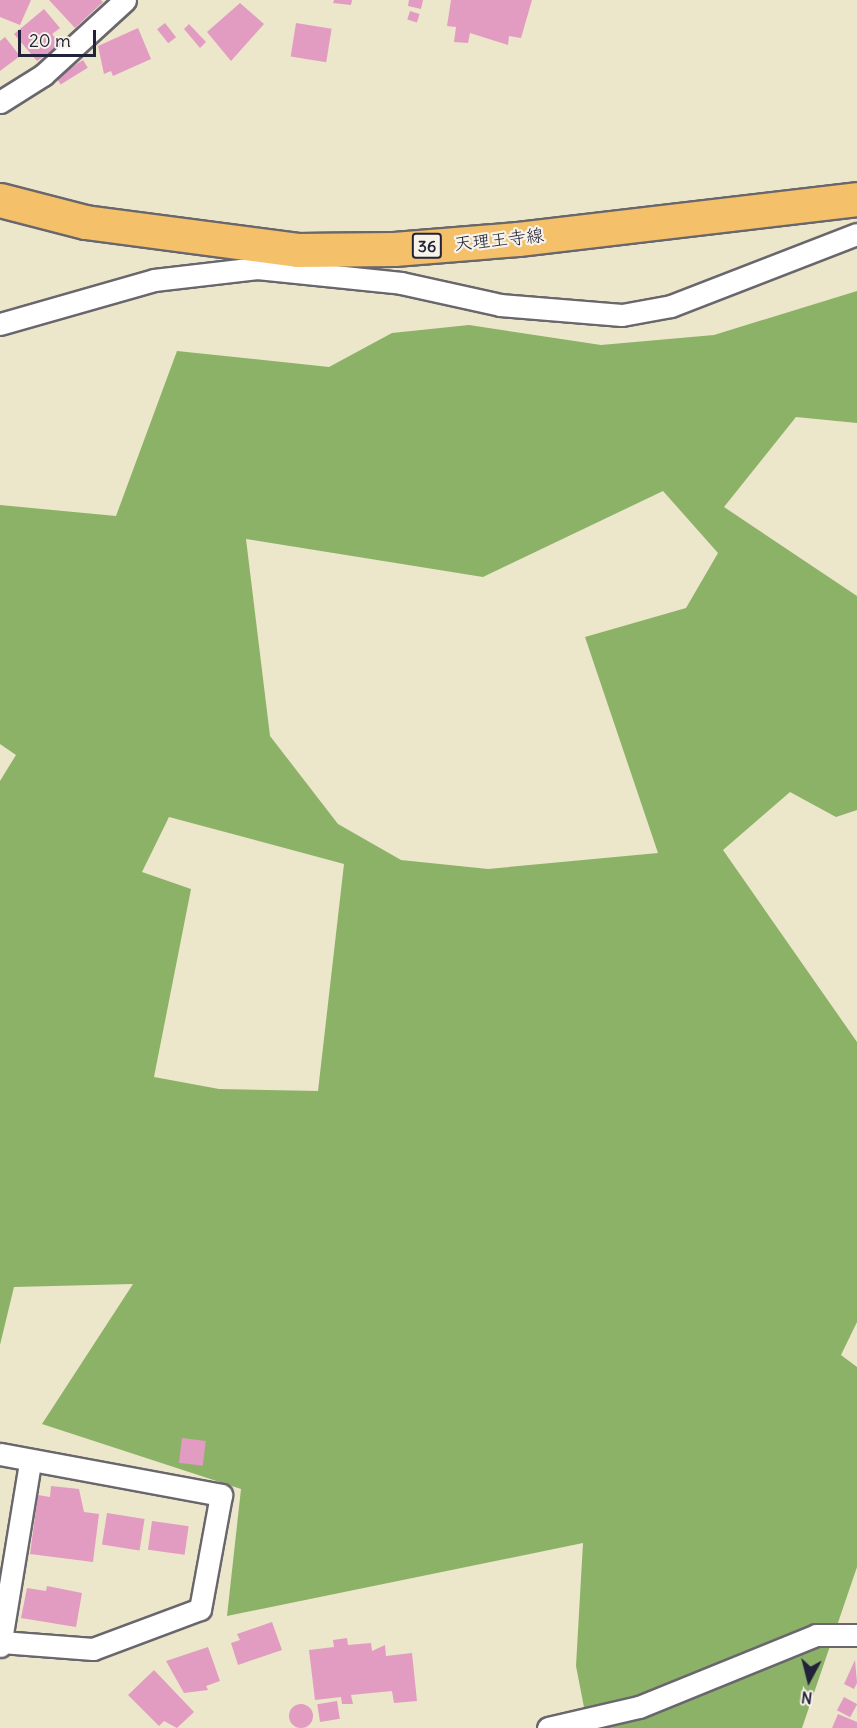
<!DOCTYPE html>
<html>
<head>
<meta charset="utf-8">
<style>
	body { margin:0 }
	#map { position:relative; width:857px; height:1728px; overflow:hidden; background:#ece6ca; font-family:Delius,"Klee One",sans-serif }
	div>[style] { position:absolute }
	.forest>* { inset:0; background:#8cb268 }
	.building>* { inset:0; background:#e29cc2; transform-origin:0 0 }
	.round { border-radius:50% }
	.roads { filter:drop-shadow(2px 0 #69676d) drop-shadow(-2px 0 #69676d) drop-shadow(0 2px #69676d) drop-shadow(0 -2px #69676d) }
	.minor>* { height:21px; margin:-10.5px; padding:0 10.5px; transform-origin:10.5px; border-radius:10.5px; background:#fff }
	.primary>* { height:33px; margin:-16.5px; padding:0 16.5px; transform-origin:16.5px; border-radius:16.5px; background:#f4c16a }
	span { translate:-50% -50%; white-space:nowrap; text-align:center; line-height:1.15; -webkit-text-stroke:4.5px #f7f3e8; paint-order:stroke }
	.shield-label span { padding:2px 4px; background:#f7f3e8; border:2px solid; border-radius:4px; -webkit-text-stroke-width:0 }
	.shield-label { font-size:16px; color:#22223b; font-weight:700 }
	.street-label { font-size:18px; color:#22223b }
	.north { position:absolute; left:779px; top:1650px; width:60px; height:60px; -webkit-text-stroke:4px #f7f3e8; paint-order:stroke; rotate:187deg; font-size:16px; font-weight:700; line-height:24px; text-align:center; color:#22223b }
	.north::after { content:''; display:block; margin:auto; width:21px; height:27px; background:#22223b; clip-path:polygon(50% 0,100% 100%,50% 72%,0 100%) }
	.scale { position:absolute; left:18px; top:30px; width:78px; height:27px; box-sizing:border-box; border:3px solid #22223b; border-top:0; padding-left:8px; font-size:18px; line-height:21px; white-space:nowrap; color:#22223b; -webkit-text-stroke:4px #f7f3e8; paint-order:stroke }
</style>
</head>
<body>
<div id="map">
	<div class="forest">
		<div style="clip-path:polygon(evenodd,857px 291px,857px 423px,796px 417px,724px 507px,857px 596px,857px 810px,836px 817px,790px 792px,723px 850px,857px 1042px,857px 1322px,841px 1355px,857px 1367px,857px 1567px,802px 1728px,588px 1728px,576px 1666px,583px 1543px,227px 1616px,241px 1489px,42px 1424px,133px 1284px,14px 1287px,0 1345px,0 781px,16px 755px,0 744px,0 505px,116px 516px,177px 351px,329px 367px,392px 333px,469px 325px,601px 345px,714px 335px,857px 291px,663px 491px,718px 553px,686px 608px,585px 637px,658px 853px,488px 869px,401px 860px,338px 824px,270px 736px,246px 539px,483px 577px,663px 491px,857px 291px,169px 817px,344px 864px,318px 1091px,219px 1089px,154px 1077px,191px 889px,142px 872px,169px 817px)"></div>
	</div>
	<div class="building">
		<div style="clip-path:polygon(0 0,31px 0,20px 25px,0 17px)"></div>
		<div style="clip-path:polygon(49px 0,101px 0,103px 2px,75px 28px)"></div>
		<div style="clip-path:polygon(334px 0,352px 0,351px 5px,333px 3px)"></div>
		<div style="clip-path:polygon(409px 0,423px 0,421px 9px,408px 6px)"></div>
		<div style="clip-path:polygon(451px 0,532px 0,521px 38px,509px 36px,508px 45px,470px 33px,468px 43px,454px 42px,456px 27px,447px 26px)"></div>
		<div style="clip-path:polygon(240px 3px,264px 24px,231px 61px,207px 32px)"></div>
		<div style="clip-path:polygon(44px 9px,60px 28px,52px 34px,61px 45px,37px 61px,14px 34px)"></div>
		<div style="left:410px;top:11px;width:10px;height:9px;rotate:17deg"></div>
		<div style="left:165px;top:23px;width:18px;height:10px;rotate:52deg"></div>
		<div style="left:296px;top:23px;width:36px;height:34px;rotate:9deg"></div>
		<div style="clip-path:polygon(189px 24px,206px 42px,200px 48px,184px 29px)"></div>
		<div style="clip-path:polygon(138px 28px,151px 59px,113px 76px,111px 71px,104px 74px,98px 46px)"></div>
		<div style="clip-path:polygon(5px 37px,20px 56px,0 71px,0 41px)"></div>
		<div style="left:83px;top:60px;width:9px;height:32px;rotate:58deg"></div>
		<div style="left:182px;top:1438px;width:24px;height:25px;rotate:7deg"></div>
		<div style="clip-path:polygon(51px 1486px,79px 1489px,84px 1512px,99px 1514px,93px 1562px,30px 1554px,38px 1495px,50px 1497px)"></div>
		<div style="left:107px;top:1513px;width:38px;height:32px;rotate:9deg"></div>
		<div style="left:152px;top:1521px;width:37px;height:29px;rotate:8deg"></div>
		<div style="clip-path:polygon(47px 1586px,82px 1593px,76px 1627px,21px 1618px,27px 1588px,46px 1591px)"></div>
		<div style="clip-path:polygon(272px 1622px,282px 1650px,238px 1665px,231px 1643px,240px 1640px,237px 1634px)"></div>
		<div style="clip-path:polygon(347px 1638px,348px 1645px,371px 1643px,372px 1651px,385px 1645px,386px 1656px,412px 1653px,417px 1701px,394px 1703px,392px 1691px,351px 1695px,353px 1704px,342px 1704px,341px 1697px,315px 1700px,309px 1650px,334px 1647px,333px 1640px)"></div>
		<div style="clip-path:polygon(208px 1647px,220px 1681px,206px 1686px,208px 1690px,184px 1693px,166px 1661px)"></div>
		<div style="clip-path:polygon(855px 1660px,857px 1683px,854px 1689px,844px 1684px)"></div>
		<div style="clip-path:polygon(154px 1670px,194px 1712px,177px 1728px,164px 1721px,159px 1726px,128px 1695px)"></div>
		<div style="left:844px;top:1697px;width:15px;height:15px;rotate:28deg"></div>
		<div style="left:337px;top:1701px;width:18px;height:20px;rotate:81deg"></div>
		<div class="round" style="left:289px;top:1704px;width:24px;height:24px"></div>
		<div style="clip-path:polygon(838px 1714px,857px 1722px,857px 1728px,832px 1728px)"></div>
	</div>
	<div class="roads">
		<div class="minor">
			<div style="left:0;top:102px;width:51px;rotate:-32.1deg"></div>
			<div style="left:43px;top:75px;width:111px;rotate:-42.4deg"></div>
			<div style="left:0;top:324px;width:160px;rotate:-15.9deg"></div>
			<div style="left:154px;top:280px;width:104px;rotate:-6.6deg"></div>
			<div style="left:257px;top:268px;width:145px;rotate:5.9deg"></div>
			<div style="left:401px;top:283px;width:101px;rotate:12.5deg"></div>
			<div style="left:500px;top:305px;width:122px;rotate:4.7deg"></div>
			<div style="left:622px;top:315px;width:50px;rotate:-10.4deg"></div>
			<div style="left:671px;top:306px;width:199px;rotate:-21.2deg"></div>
			<div style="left:0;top:1454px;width:225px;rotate:10.5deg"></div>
			<div style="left:221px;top:1495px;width:116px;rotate:100.4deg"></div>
			<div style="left:200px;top:1609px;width:114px;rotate:159.5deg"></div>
			<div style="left:93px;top:1649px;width:92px;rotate:-175.6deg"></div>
			<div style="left:0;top:1646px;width:186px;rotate:-80.7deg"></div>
			<div style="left:548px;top:1728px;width:93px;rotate:-13deg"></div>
			<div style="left:639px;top:1707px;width:191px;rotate:-22.1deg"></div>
			<div style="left:816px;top:1635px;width:41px"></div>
		</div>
		<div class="primary">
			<div style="left:0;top:200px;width:88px;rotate:14.5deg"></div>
			<div style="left:85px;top:222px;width:214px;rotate:7.5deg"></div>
			<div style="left:297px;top:250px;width:97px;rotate:-0.6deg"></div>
			<div style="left:394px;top:249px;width:124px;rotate:-4.6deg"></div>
			<div style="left:518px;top:239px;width:341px;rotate:-6.7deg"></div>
		</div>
	</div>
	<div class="shield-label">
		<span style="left:427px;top:246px">36</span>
	</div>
	<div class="street-label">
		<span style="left:499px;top:240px;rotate:-6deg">天理王寺線</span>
	</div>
	<div class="north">N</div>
	<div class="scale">20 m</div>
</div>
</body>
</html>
